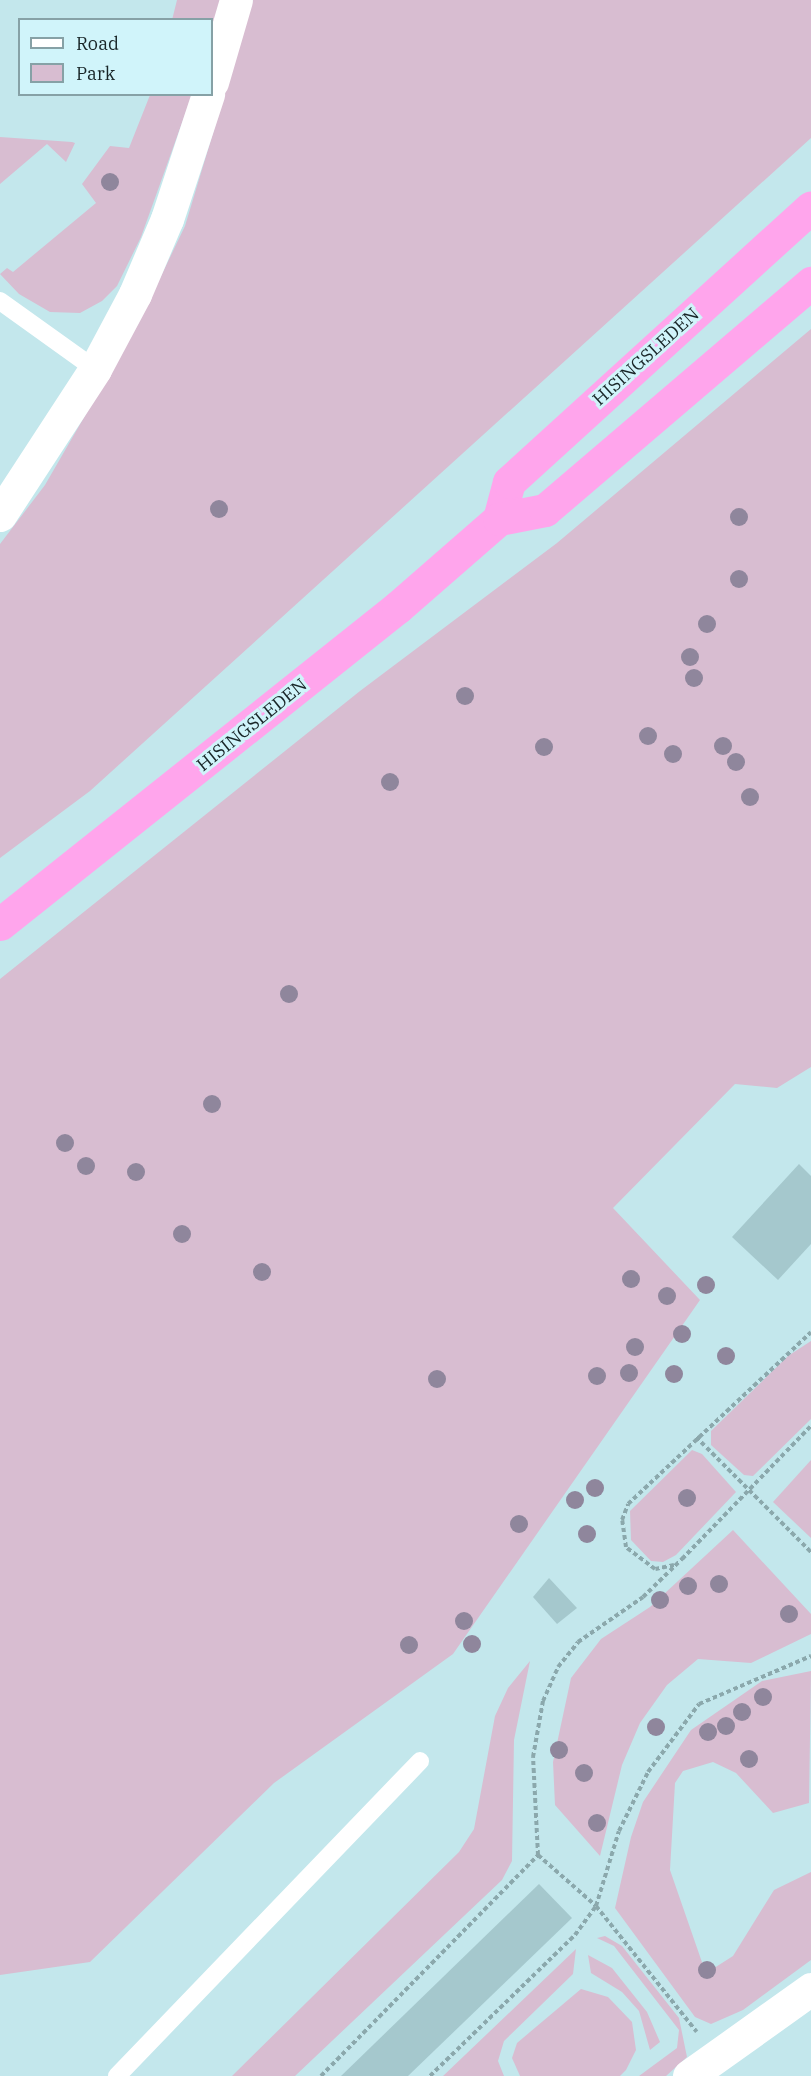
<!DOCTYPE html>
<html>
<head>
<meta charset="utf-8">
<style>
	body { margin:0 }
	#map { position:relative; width:811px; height:2076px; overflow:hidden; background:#c3e7ec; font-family:"IBM Plex Serif",serif }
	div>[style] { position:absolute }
	.green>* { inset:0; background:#d8bdd1 }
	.building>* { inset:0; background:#a5c8cd }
	.path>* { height:4px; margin-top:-2px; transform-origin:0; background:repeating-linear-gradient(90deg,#8ba8ac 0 4.5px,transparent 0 7.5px) }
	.lane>* { height:18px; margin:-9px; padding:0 9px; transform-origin:9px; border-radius:9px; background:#fff }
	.street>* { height:33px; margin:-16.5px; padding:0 16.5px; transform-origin:16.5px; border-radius:16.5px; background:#fff }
	.highway>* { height:33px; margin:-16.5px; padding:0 16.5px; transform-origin:16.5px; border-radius:16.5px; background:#ffa5ec }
	.trees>* { width:18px; height:18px; margin:-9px; border-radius:50%; background:#8f869c }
	span { translate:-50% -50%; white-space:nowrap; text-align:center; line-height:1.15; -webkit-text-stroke:6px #d0f4fa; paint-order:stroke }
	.street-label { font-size:18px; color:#182527 }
	.legend { position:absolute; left:18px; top:18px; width:195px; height:78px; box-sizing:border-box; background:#d0f4fa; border:2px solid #86a1a6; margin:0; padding:8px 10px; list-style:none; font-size:18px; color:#182527 }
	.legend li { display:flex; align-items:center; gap:12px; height:30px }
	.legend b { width:30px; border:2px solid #86a1a6 }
</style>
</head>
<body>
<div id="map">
	<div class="green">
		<div style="clip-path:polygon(177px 0,220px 0,212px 28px,212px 20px,172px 20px)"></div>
		<div style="clip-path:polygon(253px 0,811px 0,811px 138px,90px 791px,0 858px,0 544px,45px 485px,139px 322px,185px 226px)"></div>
		<div style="clip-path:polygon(150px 95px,192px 95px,141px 237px,117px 286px,102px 301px,80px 313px,50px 312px,19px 294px,0 274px,7px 268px,13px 272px,96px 203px,82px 184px,110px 146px,129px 148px)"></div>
		<div style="clip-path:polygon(0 137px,72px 142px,75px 143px,66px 162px,47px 144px,0 184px)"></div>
		<div style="clip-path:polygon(811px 329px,811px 1067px,777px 1088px,735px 1084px,613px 1208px,700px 1300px,453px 1654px,274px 1783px,90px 1962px,0 1975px,0 979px,360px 691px,557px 543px)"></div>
		<div style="clip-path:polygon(811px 1341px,811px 1419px,753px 1476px,744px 1475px,711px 1445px,711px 1431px,788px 1356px)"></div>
		<div style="clip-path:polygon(692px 1450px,702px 1454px,736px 1492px,676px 1555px,663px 1562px,651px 1561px,631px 1540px,630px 1511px)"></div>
		<div style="clip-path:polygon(811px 1460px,811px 1538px,773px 1502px)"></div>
		<div style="clip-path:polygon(733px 1530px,811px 1614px,811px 1634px,751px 1663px,698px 1659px,667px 1685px,640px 1723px,622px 1765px,600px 1856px,555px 1805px,553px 1762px,571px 1678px,601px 1639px,650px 1607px)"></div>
		<div style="clip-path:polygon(530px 1661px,514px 1740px,512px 1861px,502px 1880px,295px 2076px,232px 2076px,459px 1852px,474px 1829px,495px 1716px,508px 1688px)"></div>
		<div style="clip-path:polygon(811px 1671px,809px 1803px,773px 1813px,736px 1773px,713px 1762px,683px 1771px,675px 1783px,670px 1870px,704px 1968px,711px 1970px,733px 1956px,774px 1890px,811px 1872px,811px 1960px,743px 2010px,711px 2024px,695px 2017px,615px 1908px,631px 1837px,643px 1802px,691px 1730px,762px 1681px)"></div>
		<div style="clip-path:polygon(605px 1936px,622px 1946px,679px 2018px,687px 2057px,666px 2076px,639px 2076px,677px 2048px,679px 2030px,614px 1946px,597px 1938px)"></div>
		<div style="clip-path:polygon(576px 1949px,573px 1974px,504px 2041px,498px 2061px,504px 2076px,443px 2076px)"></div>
		<div style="clip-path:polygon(588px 1955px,612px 1968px,647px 2012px,660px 2042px,650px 2050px,639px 2011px,622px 1992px,591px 1973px)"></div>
		<div style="clip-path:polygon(581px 1989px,608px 1997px,632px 2022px,636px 2050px,626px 2070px,620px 2076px,520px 2076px,512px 2058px,517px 2043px)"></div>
	</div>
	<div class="building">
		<div style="clip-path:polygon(799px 1164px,811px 1176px,811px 1244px,778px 1280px,732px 1237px)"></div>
		<div style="clip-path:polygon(549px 1578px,577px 1608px,557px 1624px,533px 1597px)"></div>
		<div style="clip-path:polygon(539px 1884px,572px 1918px,408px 2076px,341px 2076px)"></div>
	</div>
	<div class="path">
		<div style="left:696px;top:1437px;width:163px;rotate:45deg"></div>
		<div style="left:682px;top:1559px;width:185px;rotate:-45.9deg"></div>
		<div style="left:674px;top:1565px;width:19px;rotate:168deg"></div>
		<div style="left:655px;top:1569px;width:36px;rotate:-143deg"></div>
		<div style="left:626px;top:1547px;width:27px;rotate:-98deg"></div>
		<div style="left:622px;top:1520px;width:17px;rotate:-69deg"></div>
		<div style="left:628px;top:1504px;width:251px;rotate:-43.2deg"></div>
		<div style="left:538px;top:1855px;width:77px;rotate:41.3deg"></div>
		<div style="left:596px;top:1906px;width:161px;rotate:51.3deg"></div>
		<div style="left:321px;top:2076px;width:310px;rotate:-45.5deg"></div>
		<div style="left:538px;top:1855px;width:98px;rotate:-92.9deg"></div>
		<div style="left:533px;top:1757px;width:57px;rotate:-79.9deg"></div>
		<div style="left:543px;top:1701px;width:37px;rotate:-66deg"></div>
		<div style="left:558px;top:1667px;width:32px;rotate:-51deg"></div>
		<div style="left:578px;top:1642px;width:79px;rotate:-34.7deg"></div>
		<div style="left:643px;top:1597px;width:56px;rotate:-44.3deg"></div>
		<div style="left:430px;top:2076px;width:202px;rotate:-44.2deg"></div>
		<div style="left:575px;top:1935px;width:36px;rotate:-54deg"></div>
		<div style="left:596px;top:1906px;width:78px;rotate:-73deg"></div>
		<div style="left:619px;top:1831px;width:66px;rotate:-63.8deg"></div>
		<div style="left:648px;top:1772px;width:85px;rotate:-53.1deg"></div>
		<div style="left:699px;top:1704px;width:122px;rotate:-23.2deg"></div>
	</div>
	<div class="lane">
		<div style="left:0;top:301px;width:117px;rotate:35.6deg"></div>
		<div style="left:117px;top:2076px;width:437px;rotate:-46.1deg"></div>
	</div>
	<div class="street">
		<div style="left:212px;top:82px;width:85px;rotate:-73.7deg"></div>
		<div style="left:0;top:515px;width:174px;rotate:-56.9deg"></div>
		<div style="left:95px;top:369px;width:85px;rotate:-61.9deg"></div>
		<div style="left:135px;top:294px;width:82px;rotate:-66.9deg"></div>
		<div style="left:167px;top:219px;width:132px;rotate:-71.8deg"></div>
		<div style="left:689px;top:2076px;width:150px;rotate:-35.5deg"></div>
	</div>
	<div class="highway">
		<div style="left:499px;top:519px;width:38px;rotate:-75deg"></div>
		<div style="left:509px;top:482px;width:408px;rotate:-42.3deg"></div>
		<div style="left:0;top:924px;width:509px;rotate:-38.54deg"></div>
		<div style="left:398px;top:607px;width:134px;rotate:-41.1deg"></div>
		<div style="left:499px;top:519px;width:47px;rotate:-11.1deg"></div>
		<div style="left:545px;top:510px;width:350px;rotate:-40.5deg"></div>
	</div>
	<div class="trees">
		<div style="left:110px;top:182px"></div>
		<div style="left:219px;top:509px"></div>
		<div style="left:739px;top:517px"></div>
		<div style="left:739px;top:579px"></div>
		<div style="left:707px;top:624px"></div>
		<div style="left:690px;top:657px"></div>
		<div style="left:694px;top:678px"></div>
		<div style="left:465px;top:696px"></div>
		<div style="left:648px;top:736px"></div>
		<div style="left:723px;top:746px"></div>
		<div style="left:544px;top:747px"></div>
		<div style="left:673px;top:754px"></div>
		<div style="left:736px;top:762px"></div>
		<div style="left:390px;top:782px"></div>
		<div style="left:750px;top:797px"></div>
		<div style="left:289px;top:994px"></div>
		<div style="left:212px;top:1104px"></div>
		<div style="left:65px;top:1143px"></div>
		<div style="left:86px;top:1166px"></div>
		<div style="left:136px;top:1172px"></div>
		<div style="left:182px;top:1234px"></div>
		<div style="left:262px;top:1272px"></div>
		<div style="left:631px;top:1279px"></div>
		<div style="left:706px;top:1285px"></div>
		<div style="left:667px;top:1296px"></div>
		<div style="left:682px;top:1334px"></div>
		<div style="left:635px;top:1347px"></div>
		<div style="left:726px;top:1356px"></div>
		<div style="left:629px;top:1373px"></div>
		<div style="left:674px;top:1374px"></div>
		<div style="left:597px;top:1376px"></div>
		<div style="left:437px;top:1379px"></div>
		<div style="left:595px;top:1488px"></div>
		<div style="left:687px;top:1498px"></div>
		<div style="left:575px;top:1500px"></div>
		<div style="left:519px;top:1524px"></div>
		<div style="left:587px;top:1534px"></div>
		<div style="left:719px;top:1584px"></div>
		<div style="left:688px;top:1586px"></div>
		<div style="left:660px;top:1600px"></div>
		<div style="left:789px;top:1614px"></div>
		<div style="left:464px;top:1621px"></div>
		<div style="left:472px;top:1644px"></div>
		<div style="left:409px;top:1645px"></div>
		<div style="left:763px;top:1697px"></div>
		<div style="left:742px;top:1712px"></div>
		<div style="left:726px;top:1726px"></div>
		<div style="left:656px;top:1727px"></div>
		<div style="left:708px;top:1732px"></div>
		<div style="left:559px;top:1750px"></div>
		<div style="left:749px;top:1759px"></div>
		<div style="left:584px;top:1773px"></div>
		<div style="left:597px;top:1823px"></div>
		<div style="left:707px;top:1970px"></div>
	</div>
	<div class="street-label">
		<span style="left:646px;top:357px;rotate:-42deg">HISINGSLEDEN</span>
		<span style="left:252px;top:725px;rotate:-39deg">HISINGSLEDEN</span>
	</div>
	<ul class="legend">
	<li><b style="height:8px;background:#fff"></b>Road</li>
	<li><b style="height:16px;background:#d8bdd1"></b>Park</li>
	</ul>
</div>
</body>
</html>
